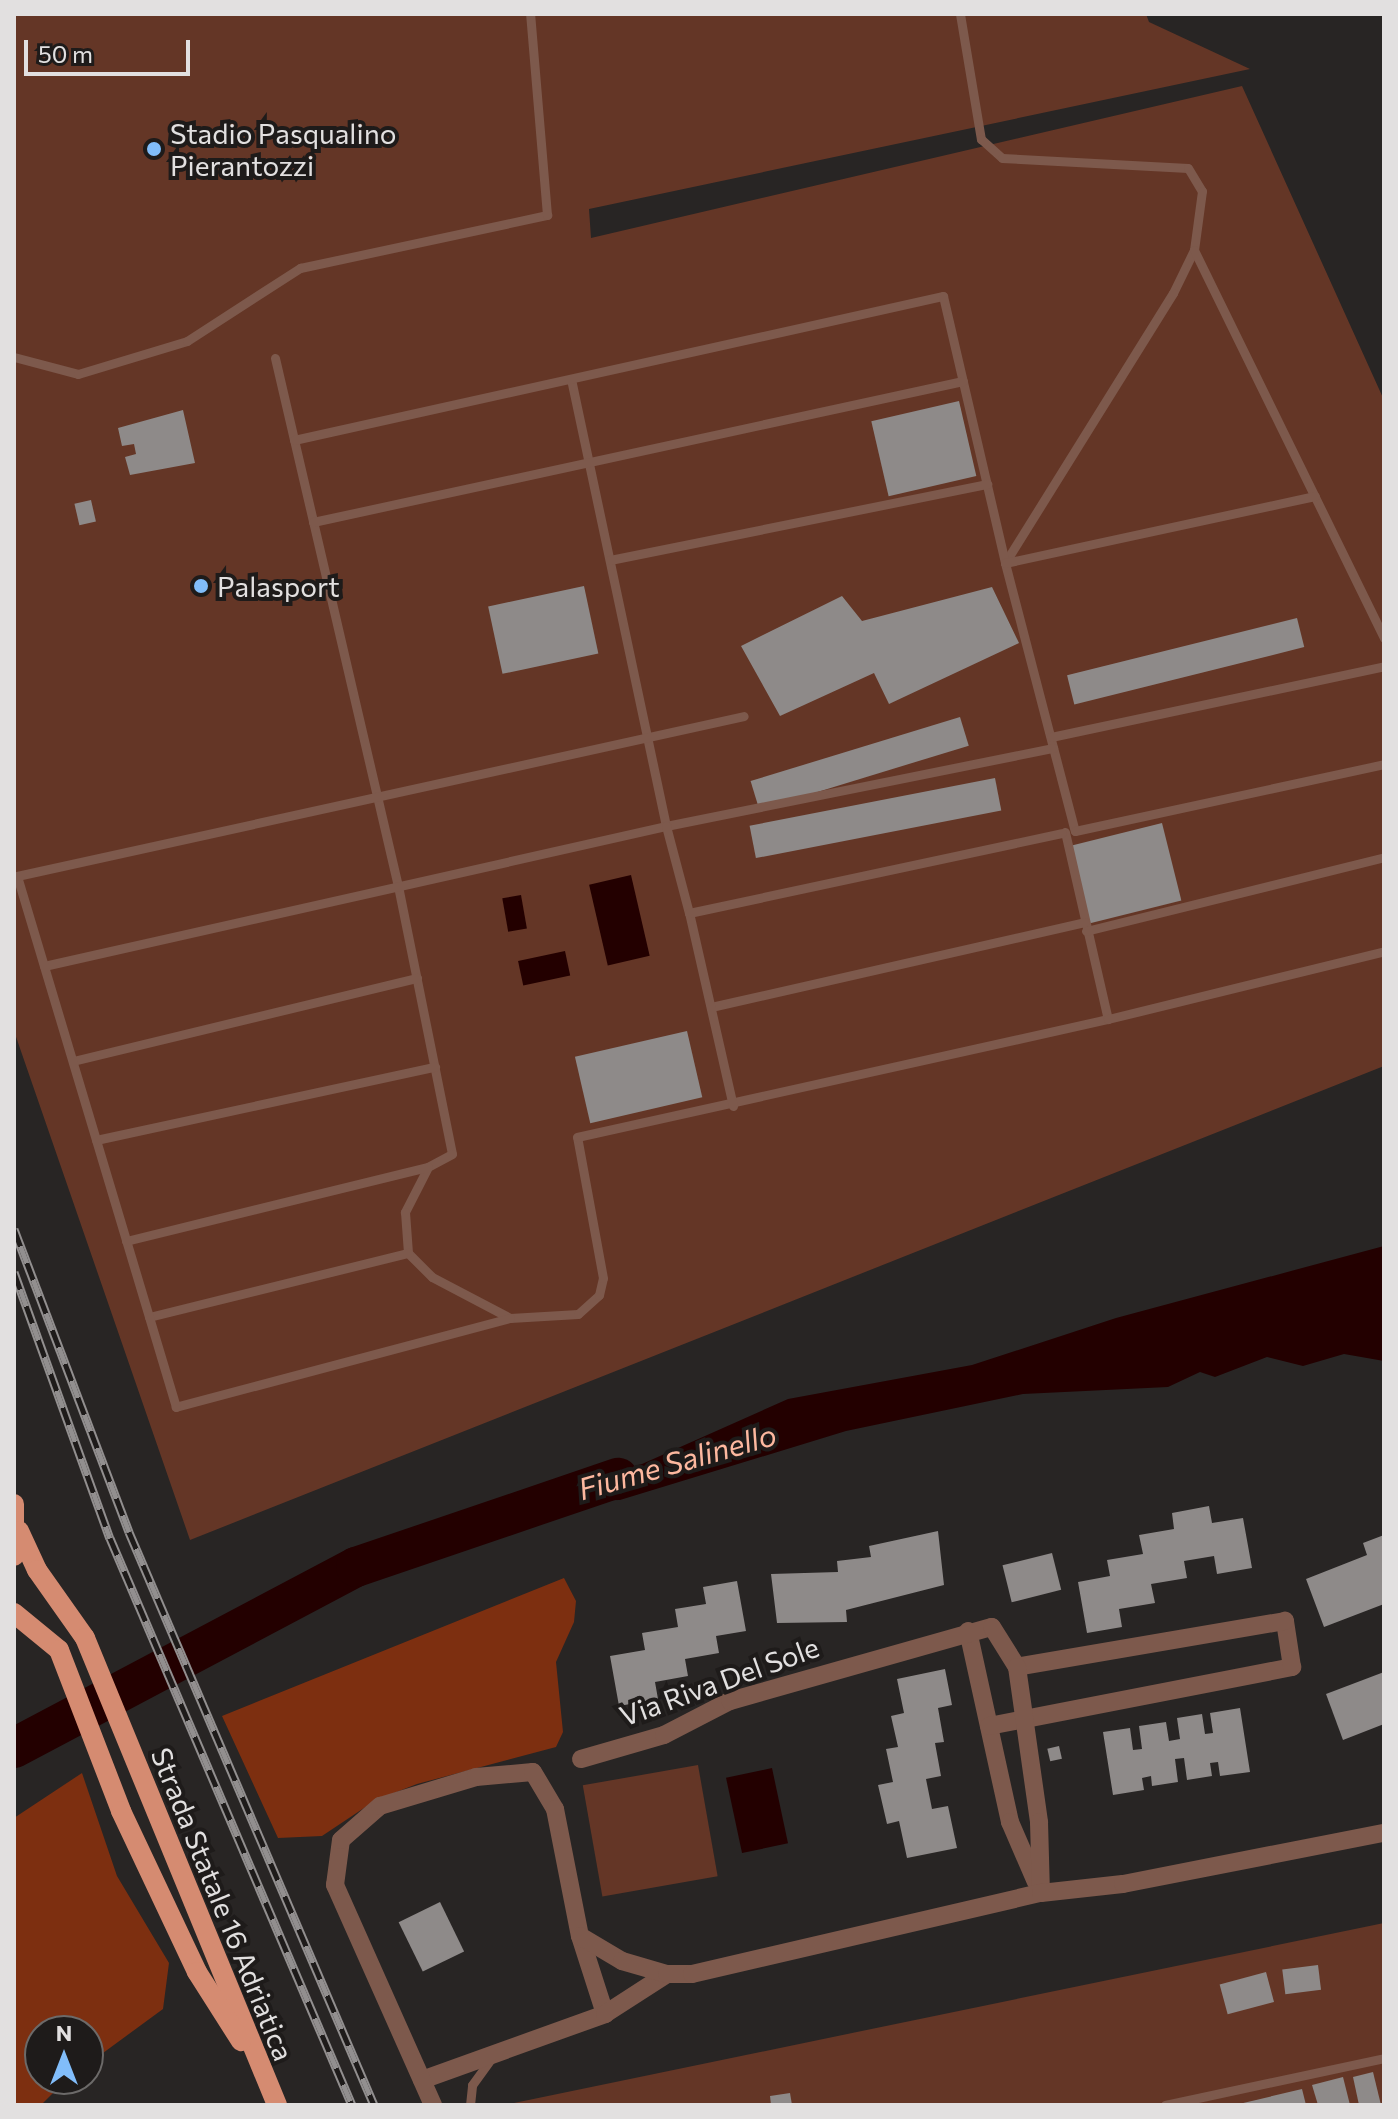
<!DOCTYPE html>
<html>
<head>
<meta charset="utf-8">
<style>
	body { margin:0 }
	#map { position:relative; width:1398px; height:2119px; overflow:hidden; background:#282524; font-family:Commissioner,sans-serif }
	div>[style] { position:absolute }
	.green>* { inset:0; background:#643626; transform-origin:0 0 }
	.forest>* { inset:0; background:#7d2f10 }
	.water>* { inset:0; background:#230000; transform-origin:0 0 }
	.river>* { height:40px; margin:-20px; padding:0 20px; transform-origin:20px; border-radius:20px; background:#230000 }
	.building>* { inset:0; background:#8e8a89; transform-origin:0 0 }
	.service>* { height:9px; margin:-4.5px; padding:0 4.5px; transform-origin:4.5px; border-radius:4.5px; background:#7d594c }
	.minor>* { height:18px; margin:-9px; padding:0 9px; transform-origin:9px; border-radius:9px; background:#7d594c }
	.primary>* { height:20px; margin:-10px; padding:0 10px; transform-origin:10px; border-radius:10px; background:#d58b71 }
	.rail>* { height:9px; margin-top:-4.5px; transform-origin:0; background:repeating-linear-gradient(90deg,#1e1b1a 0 18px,#928f8f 0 36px); box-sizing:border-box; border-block:2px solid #928f8f }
	.dots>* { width:22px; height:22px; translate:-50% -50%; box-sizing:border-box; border:4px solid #1e1b1a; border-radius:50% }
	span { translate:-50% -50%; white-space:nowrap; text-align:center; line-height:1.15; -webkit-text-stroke:8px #1e1b1a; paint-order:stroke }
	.poi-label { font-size:28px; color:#e2e0e0 }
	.left { translate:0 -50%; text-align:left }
	.street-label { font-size:28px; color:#e2e0e0 }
	.water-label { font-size:30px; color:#fdb89f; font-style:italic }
	.frame { position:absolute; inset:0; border:16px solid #e2e0e0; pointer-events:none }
	.north { position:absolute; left:24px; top:2015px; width:80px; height:80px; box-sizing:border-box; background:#1e1b1a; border:2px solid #6c6a69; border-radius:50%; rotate:0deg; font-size:22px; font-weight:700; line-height:32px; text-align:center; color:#e2e0e0 }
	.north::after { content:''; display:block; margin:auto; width:28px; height:36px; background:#81bdfa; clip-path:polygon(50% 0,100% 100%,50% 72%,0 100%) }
	.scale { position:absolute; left:24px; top:40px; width:166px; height:36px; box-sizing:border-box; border:4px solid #e2e0e0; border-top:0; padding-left:10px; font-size:24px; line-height:28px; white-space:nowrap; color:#e2e0e0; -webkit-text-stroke:6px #1e1b1a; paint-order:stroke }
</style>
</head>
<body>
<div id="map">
	<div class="green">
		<div style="clip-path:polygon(14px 14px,1146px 14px,1149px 22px,1250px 69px,589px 209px,591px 238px,1242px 86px,1384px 400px,1384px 1066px,190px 1540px,14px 1031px)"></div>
		<div style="left:698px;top:1765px;width:113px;height:117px;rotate:80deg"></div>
		<div style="clip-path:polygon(1384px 1923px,1384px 2105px,504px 2105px)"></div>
	</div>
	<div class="forest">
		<div style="clip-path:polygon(564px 1578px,576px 1601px,574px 1622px,556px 1662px,563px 1732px,556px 1747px,417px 1784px,376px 1800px,322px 1836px,278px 1838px,222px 1716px)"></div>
		<div style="clip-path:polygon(82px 1773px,117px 1876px,169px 1963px,163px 2009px,88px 2064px,88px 2031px,40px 2031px,40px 2079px,67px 2079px,41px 2105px,14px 2105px,14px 1818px)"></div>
	</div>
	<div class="water">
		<div style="left:631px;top:875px;width:83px;height:43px;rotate:77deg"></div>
		<div style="left:521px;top:895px;width:34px;height:19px;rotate:80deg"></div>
		<div style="left:565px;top:951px;width:25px;height:48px;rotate:78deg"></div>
		<div style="clip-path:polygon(1384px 1246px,1384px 1361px,1344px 1354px,1303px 1366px,1267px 1357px,1215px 1377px,1200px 1372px,1168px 1387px,1023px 1394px,846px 1431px,620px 1500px,571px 1501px,561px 1485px,642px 1464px,788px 1399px,972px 1365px,1116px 1318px)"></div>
		<div style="left:772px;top:1768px;width:77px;height:47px;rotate:78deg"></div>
	</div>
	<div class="river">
		<div style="left:14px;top:1748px;width:387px;rotate:-27.9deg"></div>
		<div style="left:356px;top:1567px;width:277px;rotate:-18.8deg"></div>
	</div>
	<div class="building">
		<div style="left:959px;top:401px;width:77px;height:90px;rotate:77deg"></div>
		<div style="clip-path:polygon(183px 410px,195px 463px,130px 475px,125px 457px,136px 454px,134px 444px,122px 446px,118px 428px)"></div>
		<div style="left:91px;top:500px;width:22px;height:17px;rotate:77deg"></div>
		<div style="left:584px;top:586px;width:69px;height:98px;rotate:78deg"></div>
		<div style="clip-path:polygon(992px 587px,1019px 643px,889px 704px,874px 673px,780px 716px,741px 646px,842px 596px,862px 621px)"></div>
		<div style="left:1297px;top:618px;width:30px;height:237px;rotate:76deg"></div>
		<div style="left:960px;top:717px;width:30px;height:219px;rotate:73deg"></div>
		<div style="left:995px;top:778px;width:33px;height:250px;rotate:79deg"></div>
		<div style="left:1162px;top:823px;width:80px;height:94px;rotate:76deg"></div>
		<div style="left:687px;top:1031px;width:68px;height:115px;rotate:77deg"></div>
		<div style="clip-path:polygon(1209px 1506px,1212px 1523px,1243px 1518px,1252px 1568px,1217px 1574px,1214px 1556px,1184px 1561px,1187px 1578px,1151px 1584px,1155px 1603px,1119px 1609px,1122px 1627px,1087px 1633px,1078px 1582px,1110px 1576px,1107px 1560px,1143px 1554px,1139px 1535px,1174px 1529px,1172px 1513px)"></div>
		<div style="clip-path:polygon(938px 1531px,944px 1585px,846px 1610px,847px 1622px,777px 1623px,771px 1574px,838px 1572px,837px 1561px,871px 1557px,869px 1546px)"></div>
		<div style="clip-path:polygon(1384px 1535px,1384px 1604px,1324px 1627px,1306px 1579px,1367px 1555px,1363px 1543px)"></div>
		<div style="left:1052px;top:1553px;width:38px;height:51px;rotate:76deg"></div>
		<div style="clip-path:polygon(737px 1581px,746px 1631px,716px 1636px,719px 1653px,685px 1659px,688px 1676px,655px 1682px,658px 1699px,619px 1706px,610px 1656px,645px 1650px,642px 1633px,678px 1627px,675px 1609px,706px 1604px,703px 1587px)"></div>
		<div style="clip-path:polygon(945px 1669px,952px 1705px,938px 1708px,944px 1742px,935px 1743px,941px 1776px,926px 1779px,932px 1809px,948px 1806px,957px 1848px,907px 1858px,899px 1821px,887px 1824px,878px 1785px,893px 1782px,886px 1749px,898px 1747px,891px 1716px,904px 1713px,897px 1679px)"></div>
		<div style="clip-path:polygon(1384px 1672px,1384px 1724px,1343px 1740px,1326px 1694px)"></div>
		<div style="clip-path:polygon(1240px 1708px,1250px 1772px,1220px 1776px,1218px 1762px,1210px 1763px,1212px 1776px,1187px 1780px,1184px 1758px,1175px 1759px,1178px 1782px,1152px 1786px,1151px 1776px,1142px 1778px,1144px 1790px,1113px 1795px,1103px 1732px,1130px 1728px,1133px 1750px,1142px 1749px,1139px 1726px,1166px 1722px,1169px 1741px,1180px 1739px,1177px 1718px,1202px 1714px,1205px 1734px,1213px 1733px,1210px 1713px)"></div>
		<div style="left:1059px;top:1746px;width:13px;height:12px;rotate:77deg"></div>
		<div style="left:440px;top:1902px;width:55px;height:46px;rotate:64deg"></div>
		<div style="left:1318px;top:1965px;width:25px;height:36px;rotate:83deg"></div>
		<div style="left:1266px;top:1972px;width:31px;height:48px;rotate:75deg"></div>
		<div style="clip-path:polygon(1373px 2072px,1381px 2105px,1359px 2105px,1353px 2077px)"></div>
		<div style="clip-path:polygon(1343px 2077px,1350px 2105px,1318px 2105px,1312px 2085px)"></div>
		<div style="clip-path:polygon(1302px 2089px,1306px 2105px,1239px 2105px,1239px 2104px)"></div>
		<div style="clip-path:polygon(790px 2093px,792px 2105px,771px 2105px,770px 2096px)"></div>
	</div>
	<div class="service">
		<div style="left:960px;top:14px;width:127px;rotate:80.5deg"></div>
		<div style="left:981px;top:139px;width:28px;rotate:42deg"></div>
		<div style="left:1002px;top:158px;width:186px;rotate:3.1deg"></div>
		<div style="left:1188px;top:168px;width:27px;rotate:59deg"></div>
		<div style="left:1202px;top:191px;width:60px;rotate:97.7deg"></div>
		<div style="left:1194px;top:250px;width:48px;rotate:116deg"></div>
		<div style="left:1173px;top:293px;width:318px;rotate:121.9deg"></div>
		<div style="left:1005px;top:563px;width:277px;rotate:75.4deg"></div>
		<div style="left:1075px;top:831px;width:316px;rotate:-12.2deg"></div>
		<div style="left:1194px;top:250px;width:432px;rotate:63.9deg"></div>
		<div style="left:14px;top:357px;width:66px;rotate:14.9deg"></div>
		<div style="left:78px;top:374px;width:114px;rotate:-16.8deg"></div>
		<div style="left:187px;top:341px;width:135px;rotate:-32.9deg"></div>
		<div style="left:300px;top:268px;width:253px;rotate:-12.1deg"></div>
		<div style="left:547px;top:215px;width:202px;rotate:-94.8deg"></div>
		<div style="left:275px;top:358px;width:542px;rotate:76.89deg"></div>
		<div style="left:398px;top:886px;width:273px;rotate:78.6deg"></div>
		<div style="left:452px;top:1154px;width:27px;rotate:152deg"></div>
		<div style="left:428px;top:1167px;width:51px;rotate:117.1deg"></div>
		<div style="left:405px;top:1212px;width:41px;rotate:85.8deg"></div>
		<div style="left:408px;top:1253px;width:34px;rotate:45deg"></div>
		<div style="left:432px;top:1277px;width:88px;rotate:27.7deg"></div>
		<div style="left:510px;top:1318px;width:68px;rotate:-3.4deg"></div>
		<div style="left:578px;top:1314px;width:28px;rotate:-42deg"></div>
		<div style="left:599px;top:1295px;width:17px;rotate:-77deg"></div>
		<div style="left:603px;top:1278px;width:143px;rotate:-100.4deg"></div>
		<div style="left:577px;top:1137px;width:544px;rotate:-12.53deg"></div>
		<div style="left:571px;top:379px;width:457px;rotate:78deg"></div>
		<div style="left:666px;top:826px;width:395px;rotate:-11.4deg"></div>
		<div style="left:294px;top:440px;width:665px;rotate:-12.51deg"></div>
		<div style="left:943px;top:296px;width:274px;rotate:76.9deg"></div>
		<div style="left:1005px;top:563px;width:317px;rotate:-12.2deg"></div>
		<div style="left:313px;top:522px;width:665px;rotate:-12.24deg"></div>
		<div style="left:610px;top:560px;width:385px;rotate:-11.4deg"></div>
		<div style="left:1051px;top:737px;width:340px;rotate:-12deg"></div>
		<div style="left:1065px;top:832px;width:192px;rotate:77.1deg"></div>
		<div style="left:1108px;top:1019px;width:284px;rotate:-13.8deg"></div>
		<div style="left:1086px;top:931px;width:307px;rotate:-13.9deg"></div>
		<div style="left:44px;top:966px;width:638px;rotate:-12.68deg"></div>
		<div style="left:666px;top:826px;width:90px;rotate:75.2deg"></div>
		<div style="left:711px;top:1007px;width:383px;rotate:-12.8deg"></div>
		<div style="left:73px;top:1061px;width:354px;rotate:-13.6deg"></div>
		<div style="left:733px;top:1106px;width:198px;rotate:-102.8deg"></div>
		<div style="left:689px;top:913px;width:381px;rotate:-12.1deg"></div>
		<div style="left:96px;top:1140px;width:347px;rotate:-12.2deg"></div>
		<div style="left:126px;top:1241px;width:311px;rotate:-13.8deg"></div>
		<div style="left:149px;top:1317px;width:267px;rotate:-13.9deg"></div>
		<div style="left:510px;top:1318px;width:346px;rotate:165.1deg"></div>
		<div style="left:176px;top:1407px;width:554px;rotate:-106.67deg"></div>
		<div style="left:17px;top:876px;width:744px;rotate:-12.41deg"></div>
		<div style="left:470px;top:2105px;width:20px;rotate:-84deg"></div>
		<div style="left:472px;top:2085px;width:32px;rotate:-54deg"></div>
		<div style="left:1165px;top:2105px;width:224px;rotate:-12.1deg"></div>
	</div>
	<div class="minor">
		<div style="left:968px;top:1631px;width:196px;rotate:77.6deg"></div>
		<div style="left:1010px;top:1822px;width:65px;rotate:66.6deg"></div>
		<div style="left:989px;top:1726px;width:309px;rotate:-11deg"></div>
		<div style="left:1292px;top:1667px;width:47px;rotate:-98.7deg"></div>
		<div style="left:1285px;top:1621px;width:272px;rotate:170.3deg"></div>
		<div style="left:581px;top:1759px;width:86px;rotate:-16.1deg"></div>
		<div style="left:664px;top:1735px;width:74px;rotate:-27.3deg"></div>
		<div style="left:730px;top:1701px;width:272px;rotate:-15.8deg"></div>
		<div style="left:992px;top:1627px;width:47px;rotate:58deg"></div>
		<div style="left:1017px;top:1667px;width:157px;rotate:81.9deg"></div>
		<div style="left:1039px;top:1822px;width:71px;rotate:88.4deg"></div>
		<div style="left:580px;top:1936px;width:82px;rotate:72.2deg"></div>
		<div style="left:422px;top:2080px;width:195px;rotate:-19.8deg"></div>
		<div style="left:605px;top:2014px;width:74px;rotate:-32.8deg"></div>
		<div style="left:433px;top:2105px;width:241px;rotate:-114deg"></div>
		<div style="left:335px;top:1885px;width:45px;rotate:-82.4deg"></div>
		<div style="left:341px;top:1840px;width:52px;rotate:-41.1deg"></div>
		<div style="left:380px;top:1806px;width:100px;rotate:-16.8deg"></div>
		<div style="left:476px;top:1777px;width:57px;rotate:-5deg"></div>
		<div style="left:533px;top:1772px;width:43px;rotate:59.3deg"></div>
		<div style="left:555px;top:1809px;width:129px;rotate:78.9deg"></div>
		<div style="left:580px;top:1936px;width:49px;rotate:30.8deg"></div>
		<div style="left:622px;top:1961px;width:47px;rotate:16.1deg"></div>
		<div style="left:667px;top:1974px;width:25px"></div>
		<div style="left:692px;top:1974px;width:358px;rotate:-13.1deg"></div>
		<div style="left:1041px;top:1893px;width:82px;rotate:-6.3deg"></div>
		<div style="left:1123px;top:1884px;width:266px;rotate:-11.1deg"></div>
	</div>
	<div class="primary">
		<div style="left:14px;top:1504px;width:52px;rotate:90deg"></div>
		<div style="left:19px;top:1531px;width:43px;rotate:65.2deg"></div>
		<div style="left:37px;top:1570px;width:83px;rotate:54.8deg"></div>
		<div style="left:85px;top:1638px;width:505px;rotate:67.65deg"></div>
		<div style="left:14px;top:1613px;width:58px;rotate:39.4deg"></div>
		<div style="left:59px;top:1650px;width:173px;rotate:68.9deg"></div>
		<div style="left:121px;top:1811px;width:178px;rotate:64.7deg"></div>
		<div style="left:197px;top:1972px;width:82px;rotate:57.5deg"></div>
	</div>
	<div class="rail">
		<div style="left:14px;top:1229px;width:324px;rotate:69.2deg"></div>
		<div style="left:129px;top:1532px;width:623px;rotate:66.85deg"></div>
		<div style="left:14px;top:1272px;width:283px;rotate:70.2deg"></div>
		<div style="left:110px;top:1538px;width:616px;rotate:66.89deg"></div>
	</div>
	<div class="dots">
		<div style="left:154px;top:149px;background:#81bdfa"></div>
		<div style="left:201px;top:586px;background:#81bdfa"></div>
	</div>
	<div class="poi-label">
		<span class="left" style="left:170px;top:149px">Stadio Pasqualino<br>Pierantozzi</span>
		<span class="left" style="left:217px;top:586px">Palasport</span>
	</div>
	<div class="street-label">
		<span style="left:719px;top:1681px;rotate:-20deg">Via Riva Del Sole</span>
		<span style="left:223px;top:1904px;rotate:68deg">Strada Statale 16 Adriatica</span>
	</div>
	<div class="water-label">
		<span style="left:677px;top:1461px;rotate:-16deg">Fiume Salinello</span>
	</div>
	<div class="frame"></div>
	<div class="north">N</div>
	<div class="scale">50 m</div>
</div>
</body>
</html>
